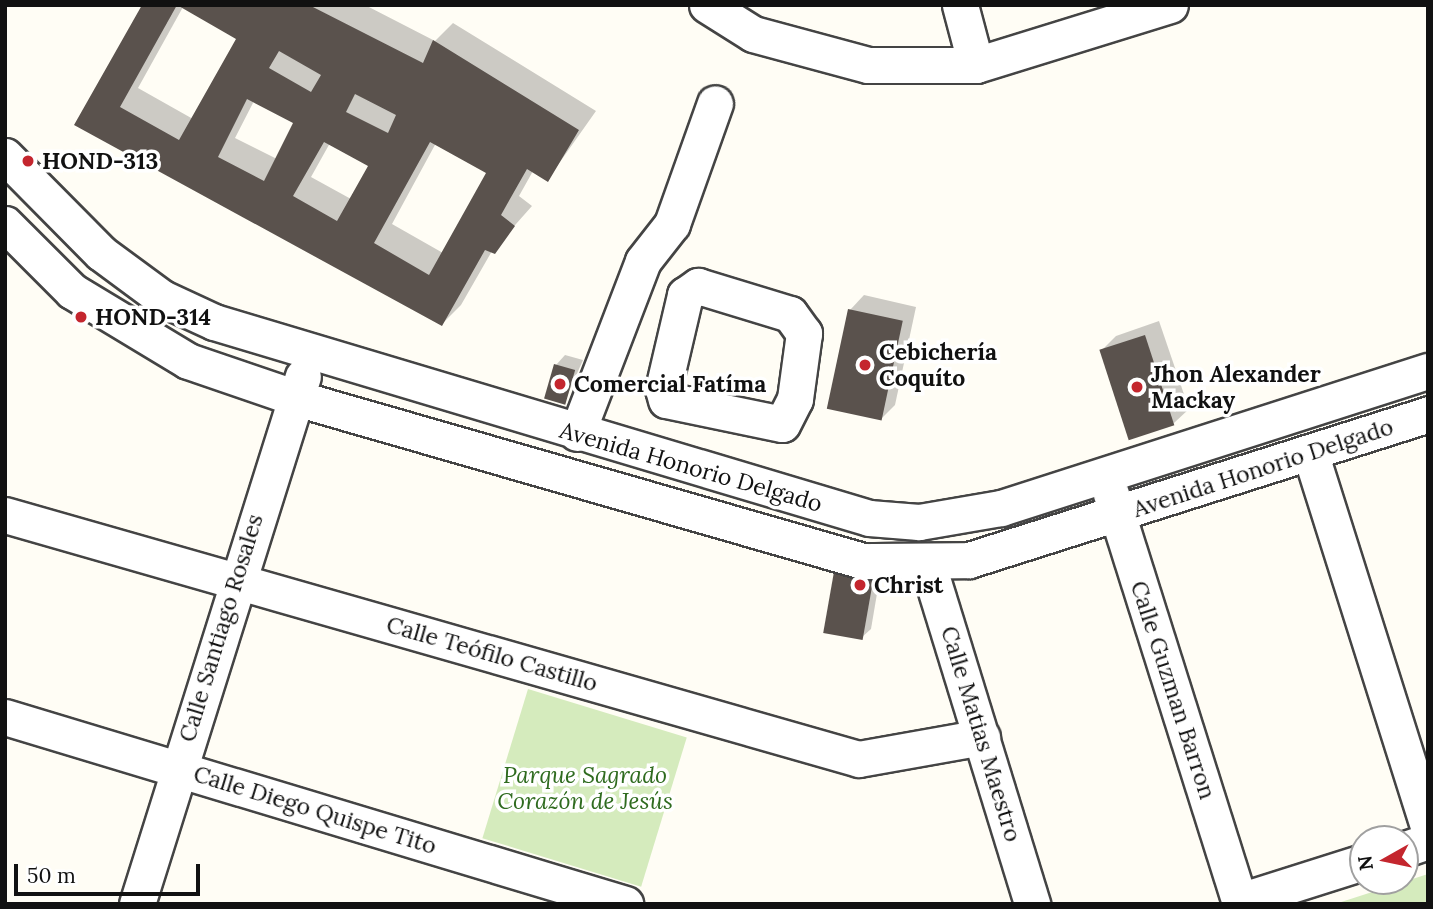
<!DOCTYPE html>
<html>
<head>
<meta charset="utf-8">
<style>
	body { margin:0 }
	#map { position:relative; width:1433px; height:909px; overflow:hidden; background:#fffdf5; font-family:Lora,serif }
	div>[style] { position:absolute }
	.green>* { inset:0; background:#d5ebbd; transform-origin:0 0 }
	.shadow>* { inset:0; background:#0003 }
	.building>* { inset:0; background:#5a524d; transform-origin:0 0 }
	.roads { filter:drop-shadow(2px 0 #444) drop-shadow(-2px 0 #444) drop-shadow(0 2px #444) drop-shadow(0 -2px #444) }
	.minor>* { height:35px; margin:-17.5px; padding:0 17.5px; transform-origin:17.5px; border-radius:17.5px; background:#fff }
	.dots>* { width:19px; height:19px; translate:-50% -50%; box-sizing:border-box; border:4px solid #fff; border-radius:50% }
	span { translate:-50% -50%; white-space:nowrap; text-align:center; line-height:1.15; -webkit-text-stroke:7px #fff; paint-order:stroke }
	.poi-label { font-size:23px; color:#111; font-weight:700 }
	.left { translate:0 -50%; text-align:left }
	.street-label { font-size:23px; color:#111 }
	.park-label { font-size:23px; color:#2f6b1f; font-style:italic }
	.frame { position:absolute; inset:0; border:7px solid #111; pointer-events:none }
	.north { position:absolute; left:1349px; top:825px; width:70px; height:70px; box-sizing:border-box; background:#fff; border:2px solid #a0a0a0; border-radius:50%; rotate:261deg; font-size:19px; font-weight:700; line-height:28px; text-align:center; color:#111 }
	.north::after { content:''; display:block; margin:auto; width:24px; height:32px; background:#c4262e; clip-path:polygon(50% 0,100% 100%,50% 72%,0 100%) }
	.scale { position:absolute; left:14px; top:864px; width:186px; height:32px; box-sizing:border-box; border:4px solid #111; border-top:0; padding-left:9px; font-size:21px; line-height:24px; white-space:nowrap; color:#111; -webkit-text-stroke:5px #fff; paint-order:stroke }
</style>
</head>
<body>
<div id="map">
	<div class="green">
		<div style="left:528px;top:689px;width:166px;height:156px;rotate:17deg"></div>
		<div style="clip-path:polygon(1428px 874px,1428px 904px,1335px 904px)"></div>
	</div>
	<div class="shadow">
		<div style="clip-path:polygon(evenodd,144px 5px,365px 5px,435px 41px,453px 23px,596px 111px,548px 179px,533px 171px,519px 196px,532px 206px,492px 251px,461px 305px,442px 324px,76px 124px,144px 5px,183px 7px,238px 38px,193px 119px,138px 88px,183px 7px,144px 5px,254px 101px,296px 122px,277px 159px,235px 138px,254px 101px,144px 5px,330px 143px,370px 165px,351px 199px,311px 177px,330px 143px,144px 5px,436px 143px,488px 172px,443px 253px,392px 224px,436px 143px)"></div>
		<div style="clip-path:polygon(864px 295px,916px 307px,895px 405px,881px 419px,850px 310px)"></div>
		<div style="clip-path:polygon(1159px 321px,1189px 409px,1174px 423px,1101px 351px,1116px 336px)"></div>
		<div style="clip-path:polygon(565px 355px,583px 360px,564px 403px,556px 365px)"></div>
		<div style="clip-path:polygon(882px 564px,871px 629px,861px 638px,826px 632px)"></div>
	</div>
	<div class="building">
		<div style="clip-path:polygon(evenodd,142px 5px,309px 5px,423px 63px,433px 40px,579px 130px,548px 182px,527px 169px,501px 215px,515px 226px,495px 254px,485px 250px,442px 326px,74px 125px,142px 5px,177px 5px,236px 39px,179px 140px,120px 107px,177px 5px,142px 5px,279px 51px,321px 75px,311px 92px,269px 68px,279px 51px,142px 5px,355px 94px,396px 115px,388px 133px,346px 112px,355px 94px,142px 5px,247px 99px,293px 123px,264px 181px,218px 157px,247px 99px,142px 5px,324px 142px,368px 166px,337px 221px,293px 196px,324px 142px,142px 5px,430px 142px,486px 173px,429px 275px,374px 243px,430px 142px)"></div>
		<div style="left:848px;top:309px;width:56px;height:102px;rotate:12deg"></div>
		<div style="left:1145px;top:335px;width:95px;height:48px;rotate:72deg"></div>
		<div style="left:554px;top:364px;width:22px;height:36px;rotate:16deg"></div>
		<div style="left:835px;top:566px;width:40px;height:68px;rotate:10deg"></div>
	</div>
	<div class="roads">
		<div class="minor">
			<div style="left:707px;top:5px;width:54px;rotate:32.2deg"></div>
			<div style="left:753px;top:34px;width:119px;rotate:15.1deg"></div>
			<div style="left:868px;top:65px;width:108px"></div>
			<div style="left:976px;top:65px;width:203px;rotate:-17.2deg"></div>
			<div style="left:960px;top:5px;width:62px;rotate:75.1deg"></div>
			<div style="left:5px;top:156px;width:136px;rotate:45.3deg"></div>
			<div style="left:101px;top:253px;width:76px;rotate:36.4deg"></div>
			<div style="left:162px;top:298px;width:57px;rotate:24.8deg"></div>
			<div style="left:214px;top:322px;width:684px;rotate:16.66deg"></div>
			<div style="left:869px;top:518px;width:50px;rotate:4.6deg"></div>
			<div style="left:919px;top:522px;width:83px;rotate:-9.7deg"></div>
			<div style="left:1001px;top:508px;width:448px;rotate:-17.8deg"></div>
			<div style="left:5px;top:224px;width:95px;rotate:45deg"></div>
			<div style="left:72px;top:291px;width:135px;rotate:31.1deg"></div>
			<div style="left:188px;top:361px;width:114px;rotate:18.9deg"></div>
			<div style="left:296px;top:398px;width:590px;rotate:16.04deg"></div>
			<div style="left:863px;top:561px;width:106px;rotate:-0.5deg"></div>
			<div style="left:969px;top:560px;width:482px;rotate:-17.6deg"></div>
			<div style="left:698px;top:286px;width:96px;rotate:16.9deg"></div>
			<div style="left:790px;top:314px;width:24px;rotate:54deg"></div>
			<div style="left:804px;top:333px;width:67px;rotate:97.8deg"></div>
			<div style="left:795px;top:399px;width:28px;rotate:117deg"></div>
			<div style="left:782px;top:424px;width:118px;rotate:-168.3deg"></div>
			<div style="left:666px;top:400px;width:11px;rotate:-105deg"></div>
			<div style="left:663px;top:389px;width:97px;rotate:-76.8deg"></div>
			<div style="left:685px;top:295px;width:16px;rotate:-35deg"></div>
			<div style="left:577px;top:433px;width:184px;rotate:-69deg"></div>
			<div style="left:643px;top:261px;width:47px;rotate:-51.9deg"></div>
			<div style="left:672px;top:224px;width:128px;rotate:-70.4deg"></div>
			<div style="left:1310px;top:452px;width:393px;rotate:72.5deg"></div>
			<div style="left:1111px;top:494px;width:430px;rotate:72.5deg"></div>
			<div style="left:5px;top:515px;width:888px;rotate:15.95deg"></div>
			<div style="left:859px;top:759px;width:125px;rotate:-10.1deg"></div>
			<div style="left:928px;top:565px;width:355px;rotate:72.9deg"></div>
			<div style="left:5px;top:717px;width:648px;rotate:16.78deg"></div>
			<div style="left:1405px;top:849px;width:24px;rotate:-19deg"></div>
			<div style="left:1240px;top:901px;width:129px;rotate:-17.6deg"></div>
			<div style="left:137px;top:904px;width:553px;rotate:-72.55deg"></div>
		</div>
	</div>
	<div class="dots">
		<div style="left:28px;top:161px;background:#c4262e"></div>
		<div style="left:81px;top:317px;background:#c4262e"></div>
		<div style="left:865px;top:365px;background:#c4262e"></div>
		<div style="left:560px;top:384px;background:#c4262e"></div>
		<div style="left:1137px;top:387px;background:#c4262e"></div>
		<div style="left:860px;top:585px;background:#c4262e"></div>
	</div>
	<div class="poi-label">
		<span class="left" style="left:42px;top:161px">HOND-313</span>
		<span class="left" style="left:95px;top:317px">HOND-314</span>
		<span class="left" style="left:879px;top:365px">Cebichería<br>Coquíto</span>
		<span class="left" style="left:1151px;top:387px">Jhon Alexander<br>Mackay</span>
		<span class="left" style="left:574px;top:384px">Comercial Fatíma</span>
		<span class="left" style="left:874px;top:585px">Christ</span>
	</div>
	<div class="street-label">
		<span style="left:691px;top:467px;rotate:16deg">Avenida Honorio Delgado</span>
		<span style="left:1263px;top:468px;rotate:-18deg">Avenida Honorio Delgado</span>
		<span style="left:221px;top:628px;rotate:-73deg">Calle Santiago Rosales</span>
		<span style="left:492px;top:654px;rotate:16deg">Calle Teófilo Castillo</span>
		<span style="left:1173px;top:690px;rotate:72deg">Calle Guzman Barron</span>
		<span style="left:981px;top:734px;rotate:73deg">Calle Matias Maestro</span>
		<span style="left:315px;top:810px;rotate:17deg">Calle Diego Quispe Tito</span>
	</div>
	<div class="park-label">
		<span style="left:585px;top:788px">Parque Sagrado<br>Corazón de Jesús</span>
	</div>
	<div class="frame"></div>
	<div class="north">N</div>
	<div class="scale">50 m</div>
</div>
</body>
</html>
